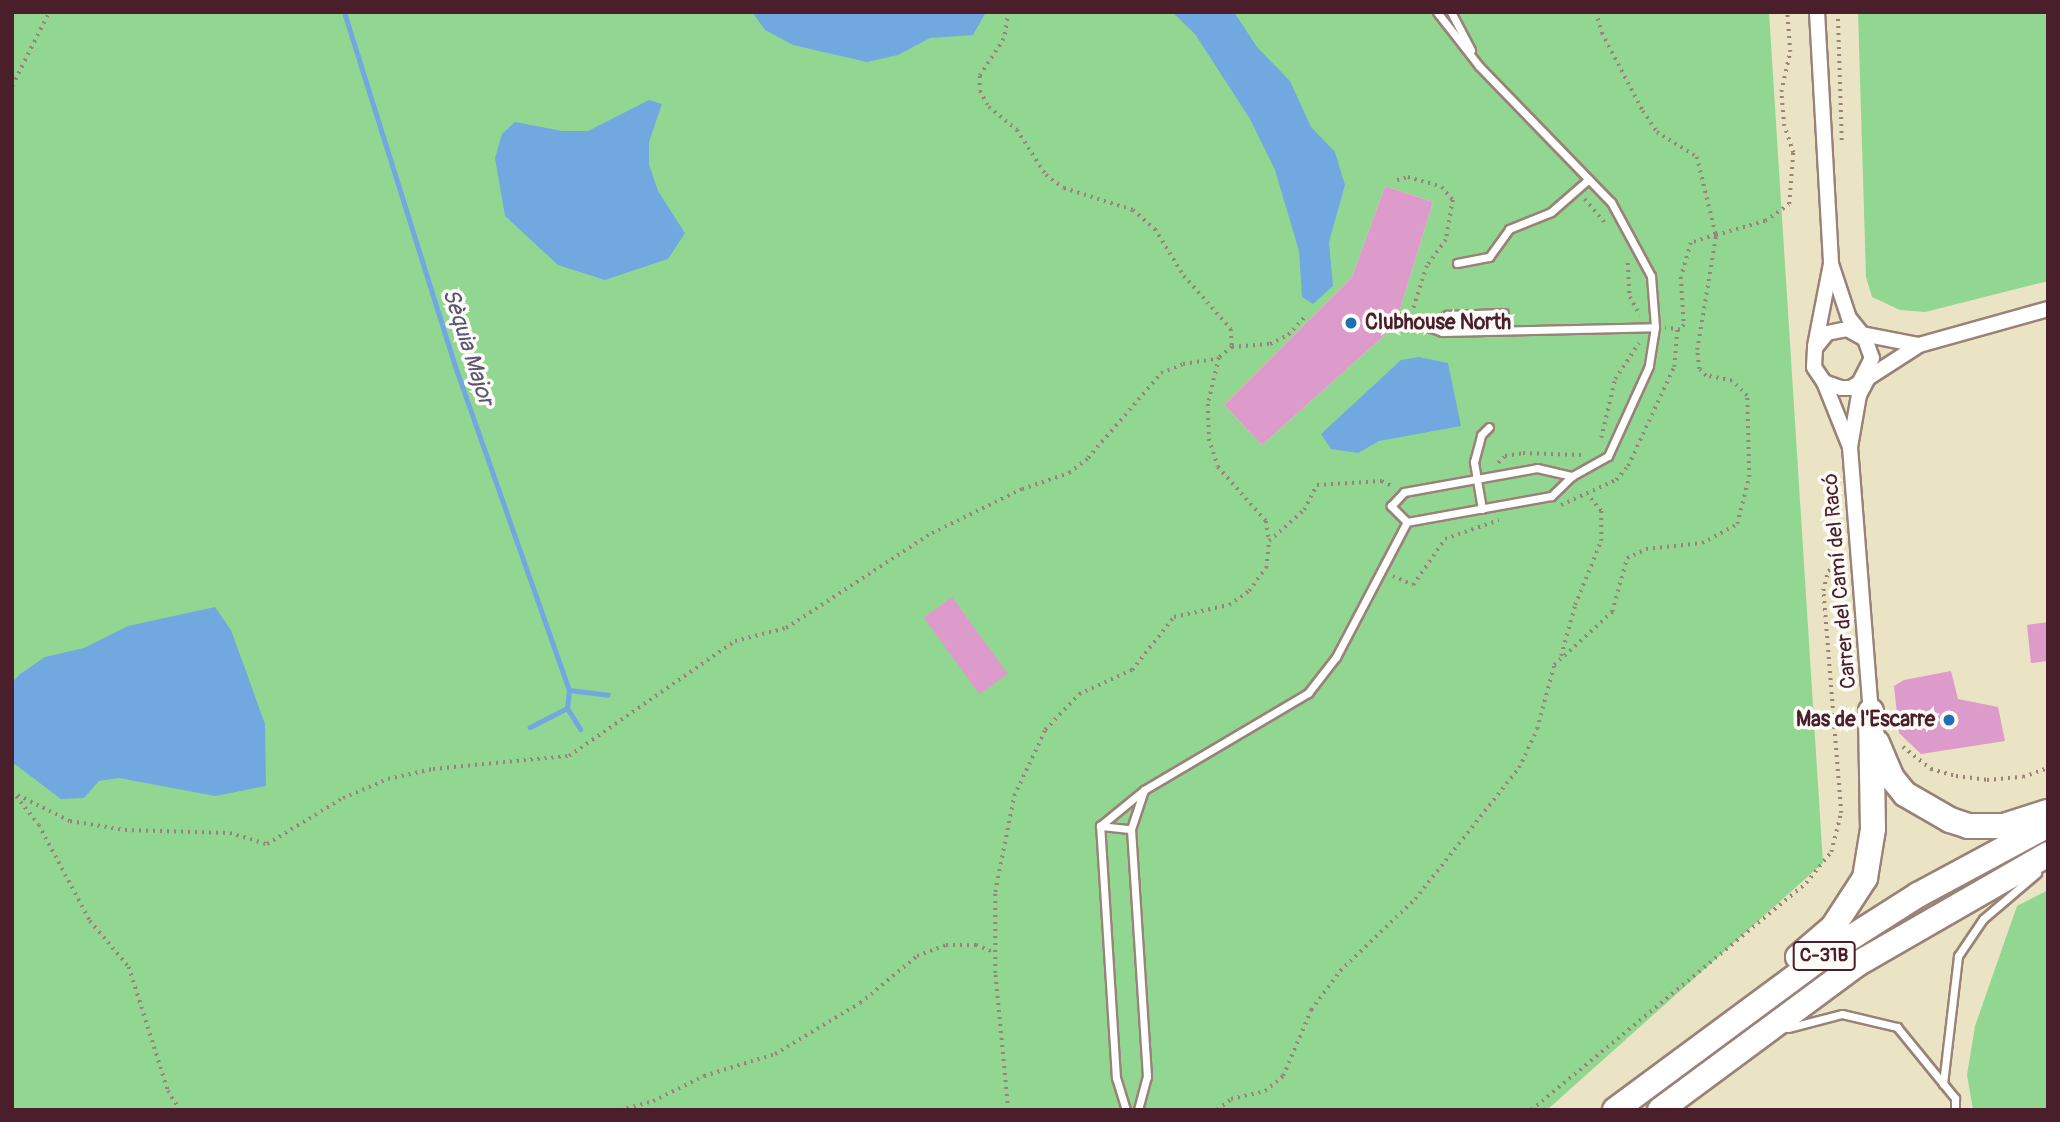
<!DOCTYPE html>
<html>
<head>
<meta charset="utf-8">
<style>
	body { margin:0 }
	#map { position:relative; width:2060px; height:1122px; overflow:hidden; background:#ebe4c4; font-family:Pangolin,sans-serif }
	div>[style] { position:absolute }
	.green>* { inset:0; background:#92d791 }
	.water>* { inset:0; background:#71a8e0 }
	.stream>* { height:5px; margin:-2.5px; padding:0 2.5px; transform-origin:2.5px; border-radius:2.5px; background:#71a8e0 }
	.building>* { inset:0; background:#dd9bcb; transform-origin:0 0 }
	.path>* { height:3.5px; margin-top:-1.75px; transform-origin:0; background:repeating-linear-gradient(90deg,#9a8278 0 2px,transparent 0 7px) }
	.roads { filter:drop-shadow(2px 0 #9a8278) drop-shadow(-2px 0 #9a8278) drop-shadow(0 2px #9a8278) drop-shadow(0 -2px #9a8278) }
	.service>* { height:7px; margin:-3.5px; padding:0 3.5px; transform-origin:3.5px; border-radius:3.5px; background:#fff }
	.minor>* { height:14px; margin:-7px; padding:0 7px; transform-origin:7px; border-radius:7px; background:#fff }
	.trunk>* { height:24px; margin:-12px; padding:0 12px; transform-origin:12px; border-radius:12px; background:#fff }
	.dots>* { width:19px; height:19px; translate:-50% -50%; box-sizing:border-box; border:4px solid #fdfcf7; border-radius:50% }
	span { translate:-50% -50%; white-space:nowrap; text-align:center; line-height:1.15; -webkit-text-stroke:7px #fdfcf7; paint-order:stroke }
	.shield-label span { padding:2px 5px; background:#fdfcf7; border:2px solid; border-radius:5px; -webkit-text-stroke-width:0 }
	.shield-label { font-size:19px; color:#4a1f2b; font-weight:700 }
	.poi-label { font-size:21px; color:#4a1f2b; font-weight:700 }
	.left { translate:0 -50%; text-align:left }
	.right { translate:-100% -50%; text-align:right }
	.street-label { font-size:21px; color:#4a1f2b }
	.water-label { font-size:23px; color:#5a5673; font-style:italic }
	.frame { position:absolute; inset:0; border:14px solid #4a1f2b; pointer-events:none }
</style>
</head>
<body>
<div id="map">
	<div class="green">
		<div style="clip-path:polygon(evenodd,12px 12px,1769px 12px,1823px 863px,1547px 1110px,12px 1110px,12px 12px,1385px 186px,1433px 202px,1399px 312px,1386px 334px,1262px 445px,1224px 405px,1352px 277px,1385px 186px)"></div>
		<div style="clip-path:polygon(1858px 12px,2048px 12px,2048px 281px,1925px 312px,1900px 310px,1872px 297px,1866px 277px)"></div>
		<div style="clip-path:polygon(2048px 890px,2048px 1110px,1973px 1110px,1967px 1075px,1975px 1026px,2017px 906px)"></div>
	</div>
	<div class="water">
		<div style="clip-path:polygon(752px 12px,986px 12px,973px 35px,930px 38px,898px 55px,867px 62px,793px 45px,765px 30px)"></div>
		<div style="clip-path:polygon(1172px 12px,1234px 12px,1257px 47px,1290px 81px,1311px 127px,1335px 152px,1345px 185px,1329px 242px,1333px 286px,1313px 304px,1302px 297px,1299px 251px,1275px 170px,1250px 119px,1195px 34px)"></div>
		<div style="clip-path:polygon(649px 100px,662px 104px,649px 142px,649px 164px,658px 191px,685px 233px,668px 259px,605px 280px,558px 265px,505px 216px,495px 158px,502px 134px,515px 122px,562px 131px,588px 131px)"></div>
		<div style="clip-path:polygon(1419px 357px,1448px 363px,1461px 426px,1379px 441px,1358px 453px,1331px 449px,1321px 434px,1401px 360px)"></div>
		<div style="clip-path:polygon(215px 607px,231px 630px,265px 724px,266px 786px,215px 796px,119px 778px,99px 781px,84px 798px,61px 799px,12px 762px,12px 683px,20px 674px,45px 657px,84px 648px,128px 626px)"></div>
	</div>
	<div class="stream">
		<div style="left:344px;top:12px;width:377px;rotate:72.6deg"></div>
		<div style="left:457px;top:372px;width:337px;rotate:70.6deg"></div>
		<div style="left:569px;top:690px;width:18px;rotate:96deg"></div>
		<div style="left:567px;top:708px;width:42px;rotate:152.8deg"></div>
		<div style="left:569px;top:690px;width:39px;rotate:7deg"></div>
		<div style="left:567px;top:708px;width:25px;rotate:58deg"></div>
	</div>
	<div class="building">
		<div style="clip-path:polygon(1385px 186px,1433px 202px,1399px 312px,1386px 334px,1262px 445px,1224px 405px,1352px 277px)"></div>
		<div style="left:952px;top:597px;width:95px;height:35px;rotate:54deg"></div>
		<div style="clip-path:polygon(2048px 622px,2048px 661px,2031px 663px,2027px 625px)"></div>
		<div style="clip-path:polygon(1951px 671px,1958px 699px,1998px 707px,2005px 741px,1921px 754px,1899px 733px,1894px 686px,1904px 680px)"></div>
	</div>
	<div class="path">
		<div style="left:1009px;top:12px;width:27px;rotate:100deg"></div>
		<div style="left:1004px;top:39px;width:44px;rotate:123deg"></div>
		<div style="left:980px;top:76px;width:15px;rotate:90deg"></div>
		<div style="left:980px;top:91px;width:18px;rotate:61deg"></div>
		<div style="left:989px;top:107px;width:36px;rotate:39deg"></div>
		<div style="left:1017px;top:130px;width:54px;rotate:57.2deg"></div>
		<div style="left:1046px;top:175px;width:22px;rotate:36deg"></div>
		<div style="left:1064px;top:188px;width:72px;rotate:17.7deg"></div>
		<div style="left:1133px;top:210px;width:29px;rotate:41deg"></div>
		<div style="left:1155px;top:229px;width:55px;rotate:58.3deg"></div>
		<div style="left:1184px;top:276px;width:71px;rotate:48.4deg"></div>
		<div style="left:1231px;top:329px;width:18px;rotate:87deg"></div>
		<div style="left:1232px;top:347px;width:17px;rotate:140deg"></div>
		<div style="left:1596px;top:12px;width:22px;rotate:74deg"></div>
		<div style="left:1602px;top:33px;width:88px;rotate:62.3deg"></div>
		<div style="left:1643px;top:111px;width:25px;rotate:56deg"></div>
		<div style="left:1657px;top:132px;width:47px;rotate:32deg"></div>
		<div style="left:1697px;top:157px;width:80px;rotate:76.3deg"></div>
		<div style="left:1716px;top:235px;width:51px;rotate:-15.9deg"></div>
		<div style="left:1765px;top:221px;width:29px;rotate:-35deg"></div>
		<div style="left:1789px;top:204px;width:51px;rotate:-85.5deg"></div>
		<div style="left:1793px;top:153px;width:28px;rotate:-108deg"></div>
		<div style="left:1784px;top:126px;width:34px;rotate:-95deg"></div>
		<div style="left:1781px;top:92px;width:41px;rotate:-77.3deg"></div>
		<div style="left:1790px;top:52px;width:40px;rotate:-94.3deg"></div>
		<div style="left:1838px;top:12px;width:130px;rotate:88.2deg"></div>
		<div style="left:12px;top:86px;width:83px;rotate:-63.4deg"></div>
		<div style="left:1397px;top:180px;width:11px;rotate:-15deg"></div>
		<div style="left:1408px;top:177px;width:35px;rotate:16deg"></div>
		<div style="left:1442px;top:187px;width:17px;rotate:50deg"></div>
		<div style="left:1453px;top:200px;width:41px;rotate:99.9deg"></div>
		<div style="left:1446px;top:240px;width:32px;rotate:126deg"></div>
		<div style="left:1427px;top:266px;width:46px;rotate:107.7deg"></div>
		<div style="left:1585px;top:199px;width:34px;rotate:50deg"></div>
		<div style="left:1628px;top:263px;width:34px;rotate:87deg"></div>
		<div style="left:1630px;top:297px;width:21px;rotate:61deg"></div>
		<div style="left:1232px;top:347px;width:38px;rotate:-5deg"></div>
		<div style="left:1270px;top:344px;width:20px;rotate:-27deg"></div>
		<div style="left:1288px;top:335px;width:25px;rotate:-47deg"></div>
		<div style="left:1601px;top:438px;width:61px;rotate:-76.7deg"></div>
		<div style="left:1615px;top:379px;width:43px;rotate:-56.3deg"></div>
		<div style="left:1498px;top:463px;width:10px;rotate:-45deg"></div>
		<div style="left:1505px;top:456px;width:18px;rotate:-9deg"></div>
		<div style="left:1523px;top:453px;width:58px;rotate:2deg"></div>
		<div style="left:1561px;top:505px;width:60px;rotate:-24.4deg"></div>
		<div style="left:1616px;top:480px;width:18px;rotate:-49deg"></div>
		<div style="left:1628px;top:466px;width:109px;rotate:-65.1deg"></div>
		<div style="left:1674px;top:367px;width:37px;rotate:-85deg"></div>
		<div style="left:1393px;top:576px;width:22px;rotate:24deg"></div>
		<div style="left:1413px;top:585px;width:56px;rotate:-55.2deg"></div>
		<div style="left:1445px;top:539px;width:57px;rotate:-19.4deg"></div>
		<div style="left:1561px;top:656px;width:53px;rotate:-74.6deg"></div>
		<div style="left:1575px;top:605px;width:69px;rotate:-67.9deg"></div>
		<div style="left:1601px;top:541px;width:30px;rotate:-90deg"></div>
		<div style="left:1601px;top:511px;width:21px;rotate:-131deg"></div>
		<div style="left:1903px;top:747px;width:36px;rotate:38deg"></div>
		<div style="left:1931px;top:769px;width:26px;rotate:16deg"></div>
		<div style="left:1956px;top:776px;width:31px;rotate:7deg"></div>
		<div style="left:1987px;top:780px;width:36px;rotate:-5deg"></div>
		<div style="left:2023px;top:777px;width:27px;rotate:-20deg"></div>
		<div style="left:12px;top:791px;width:43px;rotate:51.5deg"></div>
		<div style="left:39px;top:825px;width:109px;rotate:62deg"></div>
		<div style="left:90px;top:921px;width:60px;rotate:49.7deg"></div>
		<div style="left:129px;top:967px;width:130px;rotate:72.5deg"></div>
		<div style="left:168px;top:1091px;width:22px;rotate:58deg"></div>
		<div style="left:18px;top:795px;width:58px;rotate:26.6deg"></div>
		<div style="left:70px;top:821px;width:56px;rotate:9.3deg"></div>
		<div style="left:125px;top:830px;width:105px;rotate:1.6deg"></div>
		<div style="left:230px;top:833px;width:39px;rotate:17deg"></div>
		<div style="left:267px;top:844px;width:89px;rotate:-31.2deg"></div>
		<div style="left:343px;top:798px;width:49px;rotate:-22.9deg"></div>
		<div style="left:388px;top:779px;width:46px;rotate:-12.5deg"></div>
		<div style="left:433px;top:769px;width:137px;rotate:-5.5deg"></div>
		<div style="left:569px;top:756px;width:202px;rotate:-34.7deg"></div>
		<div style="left:735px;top:641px;width:53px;rotate:-14.3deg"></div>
		<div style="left:786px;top:628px;width:174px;rotate:-33.1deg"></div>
		<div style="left:932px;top:533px;width:100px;rotate:-26.1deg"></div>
		<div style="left:1022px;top:489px;width:50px;rotate:-18.8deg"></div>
		<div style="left:1069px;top:473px;width:24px;rotate:-38deg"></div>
		<div style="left:1088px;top:458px;width:112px;rotate:-49.3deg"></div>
		<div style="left:1161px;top:373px;width:24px;rotate:-22deg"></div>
		<div style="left:1183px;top:364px;width:36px;rotate:-9deg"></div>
		<div style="left:1219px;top:358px;width:47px;rotate:103.4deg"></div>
		<div style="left:1208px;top:404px;width:35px;rotate:88deg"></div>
		<div style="left:1209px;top:439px;width:29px;rotate:72deg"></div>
		<div style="left:1218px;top:467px;width:72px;rotate:48.4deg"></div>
		<div style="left:1266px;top:521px;width:20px;rotate:81deg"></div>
		<div style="left:620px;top:1110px;width:34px;rotate:-15deg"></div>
		<div style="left:653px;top:1101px;width:57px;rotate:-26.1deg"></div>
		<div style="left:704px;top:1076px;width:74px;rotate:-17.2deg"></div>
		<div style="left:775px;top:1054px;width:99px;rotate:-31deg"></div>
		<div style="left:860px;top:1003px;width:74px;rotate:-39.5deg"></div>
		<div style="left:917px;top:956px;width:31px;rotate:-21deg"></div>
		<div style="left:946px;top:945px;width:30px"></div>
		<div style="left:976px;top:945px;width:19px;rotate:21deg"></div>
		<div style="left:1008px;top:1110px;width:138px;rotate:-95.4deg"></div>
		<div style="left:995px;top:973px;width:81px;rotate:-90deg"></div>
		<div style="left:995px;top:892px;width:98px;rotate:-78.8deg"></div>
		<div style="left:1014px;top:796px;width:73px;rotate:-64.8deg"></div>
		<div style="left:1045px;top:730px;width:50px;rotate:-46.6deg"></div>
		<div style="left:1079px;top:694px;width:58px;rotate:-24.4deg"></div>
		<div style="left:1132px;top:670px;width:68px;rotate:-51.6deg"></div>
		<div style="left:1174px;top:617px;width:56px;rotate:-12.3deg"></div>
		<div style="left:1229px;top:605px;width:24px;rotate:-35deg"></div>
		<div style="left:1249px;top:591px;width:29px;rotate:-54deg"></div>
		<div style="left:1266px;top:568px;width:27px;rotate:-84deg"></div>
		<div style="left:1269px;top:541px;width:47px;rotate:-41.5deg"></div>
		<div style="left:1304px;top:510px;width:28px;rotate:-63deg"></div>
		<div style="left:1317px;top:485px;width:65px;rotate:-3.5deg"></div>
		<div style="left:1382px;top:481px;width:13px;rotate:27deg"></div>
		<div style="left:1217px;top:1110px;width:18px;rotate:-38deg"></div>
		<div style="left:1231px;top:1099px;width:35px;rotate:-13deg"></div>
		<div style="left:1265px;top:1091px;width:23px;rotate:-40deg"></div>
		<div style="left:1283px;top:1076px;width:72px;rotate:-67deg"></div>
		<div style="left:1311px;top:1010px;width:49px;rotate:-53.4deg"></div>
		<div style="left:1340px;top:971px;width:104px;rotate:-43.8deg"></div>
		<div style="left:1415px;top:899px;width:167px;rotate:-51.6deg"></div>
		<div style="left:1519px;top:768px;width:43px;rotate:-65.2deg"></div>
		<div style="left:1537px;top:729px;width:66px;rotate:-75.1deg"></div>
		<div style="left:1554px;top:665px;width:79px;rotate:-42.4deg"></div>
		<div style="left:1612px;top:612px;width:56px;rotate:-74.5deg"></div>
		<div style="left:1627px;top:558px;width:21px;rotate:-25deg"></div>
		<div style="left:1646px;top:549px;width:56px;rotate:-6.1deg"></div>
		<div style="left:1702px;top:543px;width:40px;rotate:-28deg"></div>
		<div style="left:1737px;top:524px;width:49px;rotate:-75.7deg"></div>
		<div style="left:1749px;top:477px;width:81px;rotate:-91.4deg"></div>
		<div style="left:1747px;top:396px;width:21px;rotate:-135deg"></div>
		<div style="left:1732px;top:381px;width:26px;rotate:-169deg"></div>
		<div style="left:1706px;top:376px;width:10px;rotate:-135deg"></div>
		<div style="left:1699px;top:369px;width:19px;rotate:-96deg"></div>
		<div style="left:1697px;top:350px;width:117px;rotate:-80.6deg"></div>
		<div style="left:1716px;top:235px;width:26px;rotate:162deg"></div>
		<div style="left:1691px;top:243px;width:35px;rotate:106deg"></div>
		<div style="left:1681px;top:277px;width:48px;rotate:86.4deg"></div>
		<div style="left:1684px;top:325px;width:6px;rotate:129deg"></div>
		<div style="left:1680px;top:330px;width:15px;rotate:-172deg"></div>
		<div style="left:1531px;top:1110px;width:357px;rotate:-39.5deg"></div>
		<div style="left:1806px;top:883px;width:40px;rotate:-51deg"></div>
		<div style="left:1831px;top:852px;width:40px;rotate:-75.6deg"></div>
		<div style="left:1841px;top:813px;width:223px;rotate:-94.6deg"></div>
		<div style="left:1823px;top:591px;width:21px;rotate:-76deg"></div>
		<div style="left:1828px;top:571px;width:20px;rotate:-30deg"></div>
	</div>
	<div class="roads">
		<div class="service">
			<div style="left:1437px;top:12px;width:68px;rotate:52.1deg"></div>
			<div style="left:1479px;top:66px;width:190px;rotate:45.9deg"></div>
			<div style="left:1611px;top:202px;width:84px;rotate:61.6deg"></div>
			<div style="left:1651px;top:276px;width:51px;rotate:85.5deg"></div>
			<div style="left:1655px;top:327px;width:39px;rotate:99deg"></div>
			<div style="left:1649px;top:366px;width:99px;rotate:114.5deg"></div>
			<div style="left:1608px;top:456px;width:41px;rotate:150.9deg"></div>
			<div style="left:1451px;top:12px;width:43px;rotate:62.2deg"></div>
			<div style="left:1457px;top:263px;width:33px;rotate:-11deg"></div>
			<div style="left:1489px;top:257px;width:34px;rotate:-54deg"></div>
			<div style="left:1509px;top:229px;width:45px;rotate:-22deg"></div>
			<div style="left:1551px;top:212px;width:50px;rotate:-41deg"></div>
			<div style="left:1403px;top:317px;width:42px;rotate:21deg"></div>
			<div style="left:1442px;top:332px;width:213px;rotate:-1.3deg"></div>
			<div style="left:1431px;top:328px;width:21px;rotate:-39deg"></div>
			<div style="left:1447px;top:315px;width:57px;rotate:-2deg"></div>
			<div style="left:1537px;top:468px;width:36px;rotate:13deg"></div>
			<div style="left:1572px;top:476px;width:29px;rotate:136deg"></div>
			<div style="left:1551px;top:496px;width:146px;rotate:169.8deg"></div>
			<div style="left:1407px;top:522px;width:23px;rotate:-135deg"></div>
			<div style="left:1391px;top:506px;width:19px;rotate:-47deg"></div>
			<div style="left:1404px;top:492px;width:135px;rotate:-10.2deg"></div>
			<div style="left:1482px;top:509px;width:48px;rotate:-99.7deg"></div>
			<div style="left:1474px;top:462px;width:28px;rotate:-75deg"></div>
			<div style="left:1481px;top:435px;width:11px;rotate:-45deg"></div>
			<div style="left:1144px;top:790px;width:191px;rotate:-30.6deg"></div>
			<div style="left:1308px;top:693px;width:46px;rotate:-52.1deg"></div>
			<div style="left:1336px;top:657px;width:153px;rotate:-62.3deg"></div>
			<div style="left:1100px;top:826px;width:31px;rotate:6deg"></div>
			<div style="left:1788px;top:1028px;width:56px;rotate:-14.5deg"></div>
			<div style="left:1842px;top:1014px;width:57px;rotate:13.3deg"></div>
			<div style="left:1897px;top:1027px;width:92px;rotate:50.8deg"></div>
			<div style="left:1955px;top:1098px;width:12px;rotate:90deg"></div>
			<div style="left:1943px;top:1084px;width:129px;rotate:-83.3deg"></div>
			<div style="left:1958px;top:956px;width:45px;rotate:-56deg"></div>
			<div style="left:1983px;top:919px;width:71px;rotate:-40.4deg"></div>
			<div style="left:1126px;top:1110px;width:34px;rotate:-107deg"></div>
			<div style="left:1116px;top:1078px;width:253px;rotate:-93.6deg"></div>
			<div style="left:1100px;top:826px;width:57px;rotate:-39.3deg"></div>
			<div style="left:1144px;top:790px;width:41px;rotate:108.4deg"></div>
			<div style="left:1131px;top:829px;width:248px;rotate:86.3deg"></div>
			<div style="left:1147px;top:1076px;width:35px;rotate:105deg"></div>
		</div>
		<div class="minor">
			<div style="left:1817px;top:12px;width:252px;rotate:86.8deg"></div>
			<div style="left:1857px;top:333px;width:63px;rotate:11deg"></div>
			<div style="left:1919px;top:345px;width:61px;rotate:147.1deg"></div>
			<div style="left:1868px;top:378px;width:10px;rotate:151deg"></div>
			<div style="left:1859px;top:383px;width:9px;rotate:148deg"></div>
			<div style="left:1851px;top:388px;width:10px;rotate:180deg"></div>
			<div style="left:1841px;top:388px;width:18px;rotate:-161deg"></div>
			<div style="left:1824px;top:382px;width:18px;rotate:-124deg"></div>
			<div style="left:1814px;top:367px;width:19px;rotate:-87deg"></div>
			<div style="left:1815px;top:348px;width:19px;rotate:-51deg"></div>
			<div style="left:1827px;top:333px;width:20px;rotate:-11deg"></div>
			<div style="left:1847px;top:329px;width:21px;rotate:29deg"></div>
			<div style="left:1865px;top:339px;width:20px;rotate:70deg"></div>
			<div style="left:1872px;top:358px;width:28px;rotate:117deg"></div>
			<div style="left:1919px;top:345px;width:134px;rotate:-15.6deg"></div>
			<div style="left:1815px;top:346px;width:84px;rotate:-79deg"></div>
			<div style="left:1831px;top:264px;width:57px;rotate:71.6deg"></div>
			<div style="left:1849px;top:318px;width:22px;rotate:51deg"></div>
			<div style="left:1824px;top:382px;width:70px;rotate:68.2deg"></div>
			<div style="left:1850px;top:447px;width:53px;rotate:-80.2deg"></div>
			<div style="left:1859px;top:395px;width:19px;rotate:-62deg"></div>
			<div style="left:1850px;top:447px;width:265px;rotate:85.5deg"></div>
		</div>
		<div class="trunk">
			<div style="left:1877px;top:743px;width:38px;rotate:67deg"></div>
			<div style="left:1892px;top:778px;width:21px;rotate:51deg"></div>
			<div style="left:1905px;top:794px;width:52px;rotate:30deg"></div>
			<div style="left:1950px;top:820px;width:19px;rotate:18deg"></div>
			<div style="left:1968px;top:826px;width:36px"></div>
			<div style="left:2004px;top:826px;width:45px;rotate:-18deg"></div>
			<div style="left:1798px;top:957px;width:46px;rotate:-40.6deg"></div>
			<div style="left:1833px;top:927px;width:59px;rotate:-56.9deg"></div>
			<div style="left:1865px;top:878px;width:50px;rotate:-80.7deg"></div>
			<div style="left:1873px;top:829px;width:118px;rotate:-91deg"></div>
			<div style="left:1615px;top:1110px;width:267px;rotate:-36.5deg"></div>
			<div style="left:1830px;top:951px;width:104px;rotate:-32.5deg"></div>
			<div style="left:1918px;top:895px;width:148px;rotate:-28.3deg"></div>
			<div style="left:1660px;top:1110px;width:245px;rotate:-36.5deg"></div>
			<div style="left:1857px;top:964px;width:220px;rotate:-29.9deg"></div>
		</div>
	</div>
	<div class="dots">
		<div style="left:1351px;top:323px;background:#1f6fb2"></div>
		<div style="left:1949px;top:720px;background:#1f6fb2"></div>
	</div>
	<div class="shield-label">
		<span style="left:1824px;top:956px">C-31B</span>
	</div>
	<div class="poi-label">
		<span class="left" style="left:1365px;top:323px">Clubhouse North</span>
		<span class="right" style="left:1935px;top:720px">Mas de l'Escarre</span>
	</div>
	<div class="street-label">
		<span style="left:1840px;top:581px;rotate:-95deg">Carrer del Camí del Racó</span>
	</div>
	<div class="water-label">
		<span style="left:468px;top:347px;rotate:72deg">Sèquia Major</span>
	</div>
	<div class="frame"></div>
</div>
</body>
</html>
